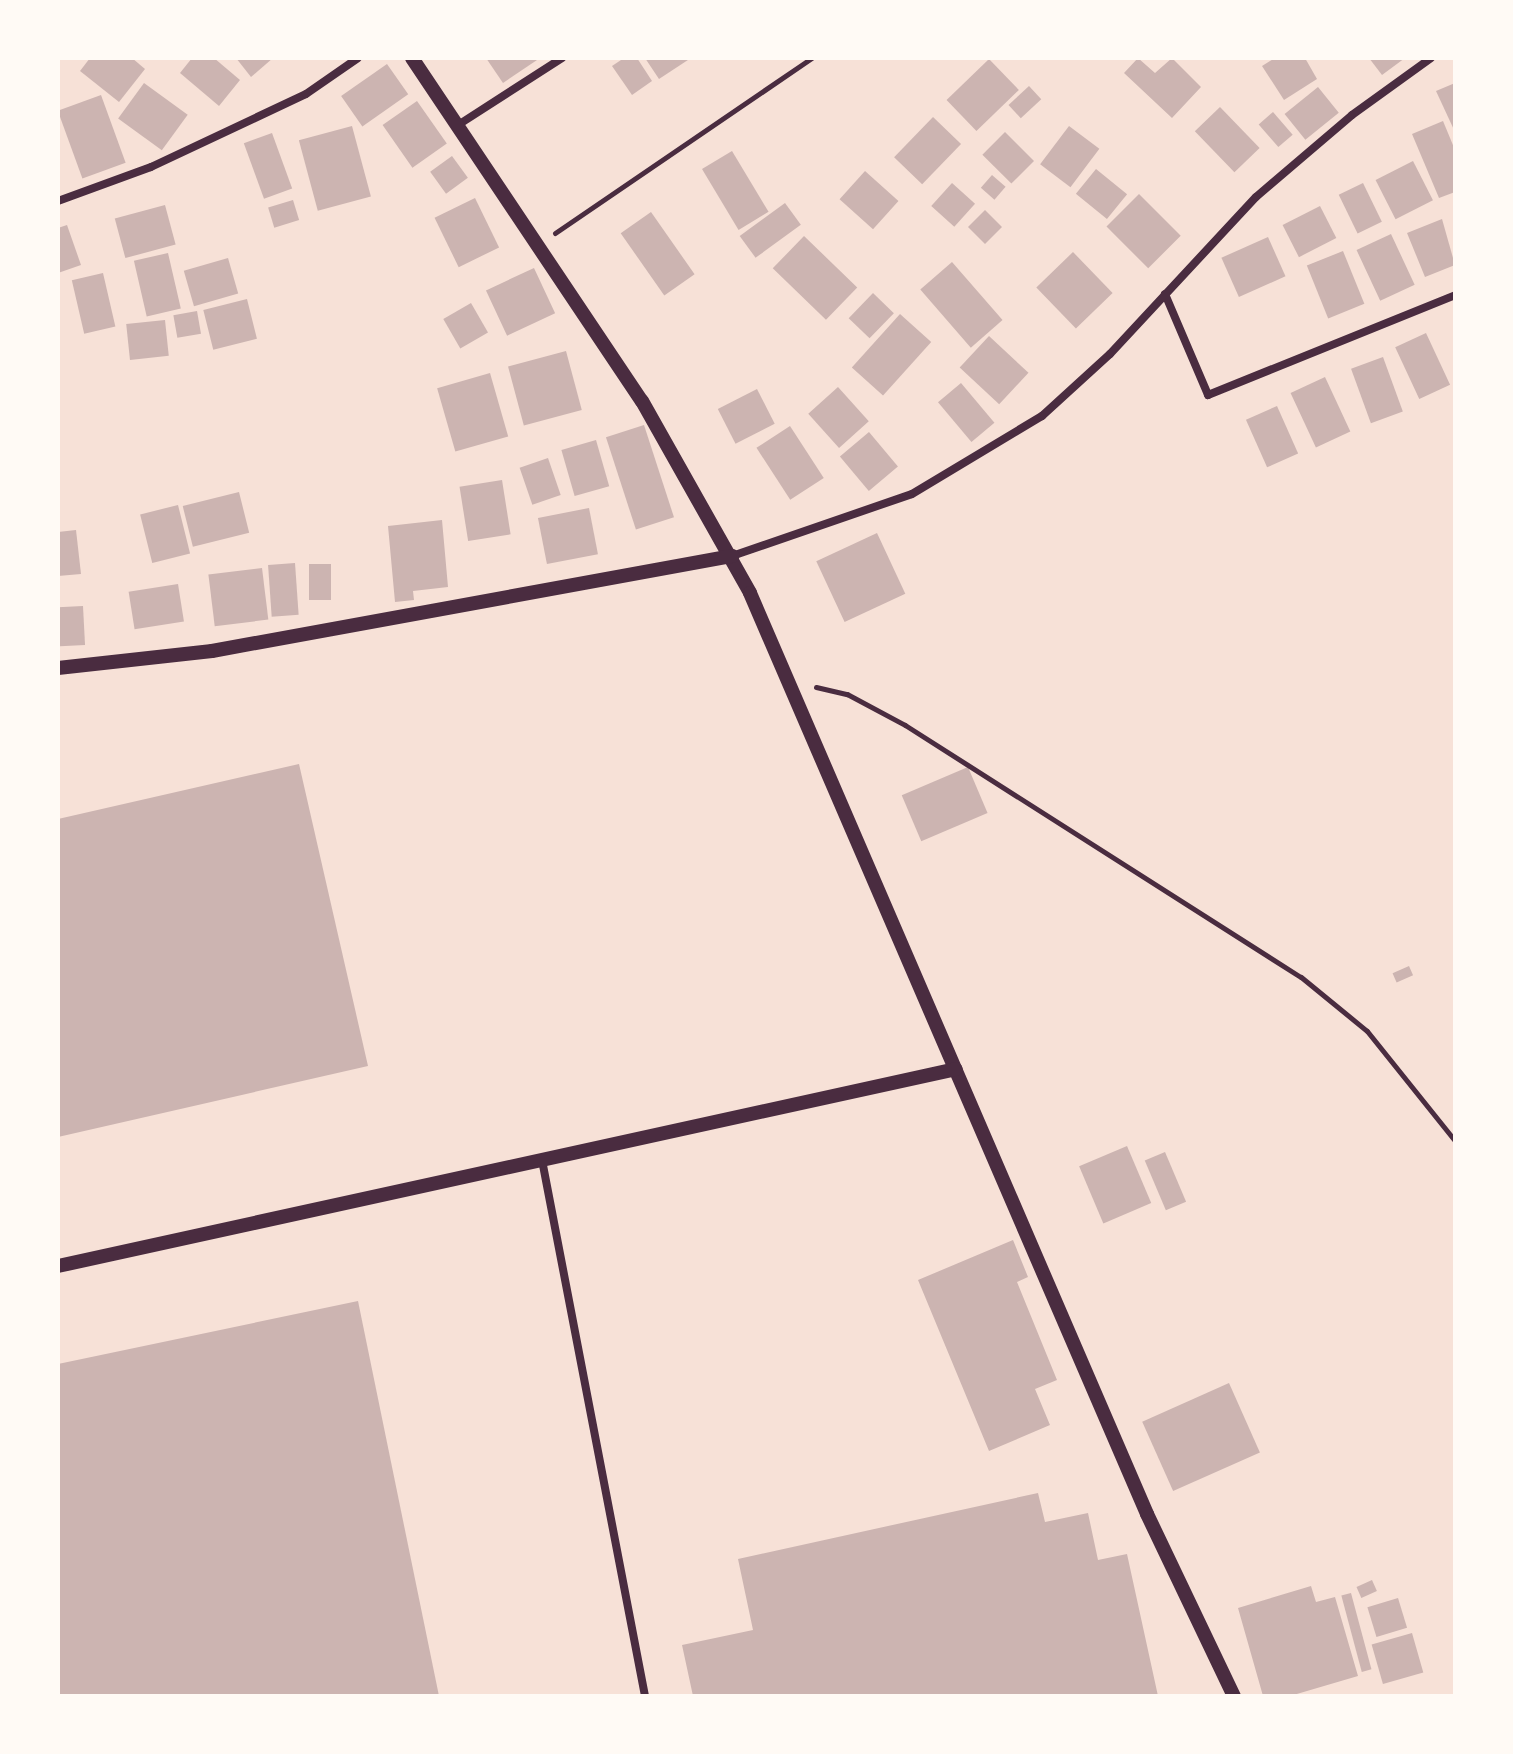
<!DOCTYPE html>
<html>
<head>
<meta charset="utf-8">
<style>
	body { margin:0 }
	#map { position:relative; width:1513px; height:1754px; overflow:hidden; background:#f7e1d7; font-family:Overpass,sans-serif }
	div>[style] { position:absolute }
	.building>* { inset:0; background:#ccb4b1; transform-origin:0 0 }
	.path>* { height:5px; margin:-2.5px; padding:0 2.5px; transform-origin:2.5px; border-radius:2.5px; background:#4a2c40 }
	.minor>* { height:8px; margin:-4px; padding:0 4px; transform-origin:4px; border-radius:4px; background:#4a2c40 }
	.tertiary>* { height:14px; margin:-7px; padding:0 7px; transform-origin:7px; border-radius:7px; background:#4a2c40 }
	span { translate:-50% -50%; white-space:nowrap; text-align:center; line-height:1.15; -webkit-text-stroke:8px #fffaf5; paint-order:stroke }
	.frame { position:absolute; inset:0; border:60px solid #fffaf5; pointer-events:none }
</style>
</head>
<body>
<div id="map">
	<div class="building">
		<div style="clip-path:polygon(90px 58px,132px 58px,145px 69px,119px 102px,80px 71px)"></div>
		<div style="clip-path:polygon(192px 58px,214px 58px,240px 80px,219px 106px,180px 73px)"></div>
		<div style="clip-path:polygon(236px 58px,273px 58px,251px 77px)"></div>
		<div style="clip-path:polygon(486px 58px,540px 58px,503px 83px)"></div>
		<div style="clip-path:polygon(624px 58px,637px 58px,652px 81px,632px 95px,612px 66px)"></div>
		<div style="clip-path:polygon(645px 58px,691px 58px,659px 79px)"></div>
		<div style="clip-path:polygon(1138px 58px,1155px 73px,1172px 58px,1201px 87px,1172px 118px,1124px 73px)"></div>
		<div style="clip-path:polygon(1275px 58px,1305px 58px,1317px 79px,1284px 100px,1262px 66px)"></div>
		<div style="clip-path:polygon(1369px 58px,1405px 58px,1382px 75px)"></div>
		<div style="left:989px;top:59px;width:43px;height:59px;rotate:46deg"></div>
		<div style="left:387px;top:64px;width:37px;height:56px;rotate:55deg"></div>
		<div style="left:144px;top:83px;width:54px;height:44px;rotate:36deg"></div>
		<div style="clip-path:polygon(1455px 83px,1455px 132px,1436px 91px)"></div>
		<div style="left:1029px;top:86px;width:18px;height:28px;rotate:47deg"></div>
		<div style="left:1318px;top:87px;width:33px;height:43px;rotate:51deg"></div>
		<div style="left:101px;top:95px;width:72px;height:46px;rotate:70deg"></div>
		<div style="left:417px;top:101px;width:52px;height:42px;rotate:55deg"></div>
		<div style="left:1220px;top:107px;width:57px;height:35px;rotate:46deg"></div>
		<div style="left:1273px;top:112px;width:30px;height:19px;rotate:49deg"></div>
		<div style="left:933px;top:117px;width:39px;height:56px;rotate:44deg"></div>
		<div style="clip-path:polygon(1443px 121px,1455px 150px,1455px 192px,1439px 198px,1412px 134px)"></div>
		<div style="left:352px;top:126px;width:73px;height:55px;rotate:75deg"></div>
		<div style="left:1069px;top:126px;width:38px;height:48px;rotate:37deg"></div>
		<div style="left:1005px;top:132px;width:41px;height:32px;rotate:45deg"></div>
		<div style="left:272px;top:133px;width:59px;height:30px;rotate:70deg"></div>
		<div style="left:732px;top:151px;width:71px;height:35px;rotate:59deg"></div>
		<div style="left:452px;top:156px;width:27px;height:27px;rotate:54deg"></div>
		<div style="left:1413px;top:161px;width:44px;height:42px;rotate:63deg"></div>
		<div style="left:1096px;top:169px;width:40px;height:32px;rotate:39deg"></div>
		<div style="left:865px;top:171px;width:45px;height:38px;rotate:42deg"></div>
		<div style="left:992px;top:175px;width:18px;height:17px;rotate:41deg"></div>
		<div style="left:952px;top:183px;width:31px;height:31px;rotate:42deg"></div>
		<div style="left:1363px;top:183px;width:43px;height:27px;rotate:64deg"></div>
		<div style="left:1139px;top:194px;width:59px;height:46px;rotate:45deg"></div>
		<div style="left:475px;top:198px;width:55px;height:45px;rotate:64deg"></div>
		<div style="left:293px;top:200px;width:21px;height:26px;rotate:73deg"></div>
		<div style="left:785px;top:203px;width:27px;height:56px;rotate:54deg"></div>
		<div style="left:165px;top:205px;width:41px;height:52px;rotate:75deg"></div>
		<div style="left:1320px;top:206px;width:36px;height:42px;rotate:63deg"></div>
		<div style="left:985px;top:210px;width:24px;height:24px;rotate:45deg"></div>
		<div style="left:651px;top:212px;width:76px;height:37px;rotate:55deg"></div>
		<div style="clip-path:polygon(1442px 219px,1455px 265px,1425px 277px,1407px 233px)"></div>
		<div style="clip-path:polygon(67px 225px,81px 265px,58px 273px,58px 228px)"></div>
		<div style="left:1391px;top:234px;width:56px;height:38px;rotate:65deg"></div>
		<div style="left:804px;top:236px;width:74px;height:45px;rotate:44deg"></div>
		<div style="left:1268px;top:237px;width:43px;height:51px;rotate:66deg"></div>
		<div style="left:1343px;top:251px;width:57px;height:39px;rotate:68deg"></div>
		<div style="left:1073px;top:252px;width:57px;height:51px;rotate:46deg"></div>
		<div style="left:168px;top:253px;width:57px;height:35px;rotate:77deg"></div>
		<div style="left:228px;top:258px;width:37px;height:46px;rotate:74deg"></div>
		<div style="left:952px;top:262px;width:77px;height:42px;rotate:49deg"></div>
		<div style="left:534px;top:268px;width:50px;height:53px;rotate:65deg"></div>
		<div style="left:103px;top:273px;width:55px;height:32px;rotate:77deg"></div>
		<div style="left:873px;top:293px;width:29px;height:35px;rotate:44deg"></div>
		<div style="left:247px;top:299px;width:41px;height:45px;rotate:76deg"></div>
		<div style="left:471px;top:303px;width:34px;height:32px;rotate:60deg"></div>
		<div style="left:197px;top:311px;width:23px;height:24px;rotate:80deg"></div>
		<div style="left:900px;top:314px;width:42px;height:72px;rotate:42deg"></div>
		<div style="left:165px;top:320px;width:36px;height:39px;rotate:84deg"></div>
		<div style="left:1426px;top:333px;width:57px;height:34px;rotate:65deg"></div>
		<div style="left:989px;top:336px;width:54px;height:43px;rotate:43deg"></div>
		<div style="left:566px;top:351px;width:61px;height:60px;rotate:75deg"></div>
		<div style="left:1383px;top:357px;width:58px;height:34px;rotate:70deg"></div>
		<div style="left:490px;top:373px;width:66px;height:55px;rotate:74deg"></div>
		<div style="left:1325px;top:377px;width:60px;height:38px;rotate:65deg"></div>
		<div style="left:961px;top:383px;width:52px;height:30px;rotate:50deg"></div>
		<div style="left:838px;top:387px;width:46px;height:40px;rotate:48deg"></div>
		<div style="left:757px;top:389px;width:39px;height:44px;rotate:63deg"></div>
		<div style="left:1277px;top:406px;width:52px;height:34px;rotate:66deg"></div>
		<div style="left:644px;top:425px;width:97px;height:40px;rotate:72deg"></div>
		<div style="left:790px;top:426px;width:62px;height:40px;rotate:57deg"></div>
		<div style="left:869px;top:432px;width:45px;height:38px;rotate:50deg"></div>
		<div style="left:596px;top:440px;width:48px;height:36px;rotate:74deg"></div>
		<div style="left:548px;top:458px;width:39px;height:30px;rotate:71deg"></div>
		<div style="left:502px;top:480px;width:55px;height:43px;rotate:81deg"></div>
		<div style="left:239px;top:492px;width:42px;height:58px;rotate:76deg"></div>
		<div style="left:178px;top:505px;width:50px;height:39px;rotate:76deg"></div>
		<div style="left:589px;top:508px;width:47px;height:52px;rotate:79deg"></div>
		<div style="clip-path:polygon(442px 520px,448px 587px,413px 591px,414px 600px,395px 602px,388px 526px)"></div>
		<div style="clip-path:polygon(76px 530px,81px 574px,58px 576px,58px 532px)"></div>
		<div style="left:877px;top:533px;width:67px;height:67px;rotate:65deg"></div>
		<div style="left:295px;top:563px;width:52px;height:27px;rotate:86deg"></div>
		<div style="left:309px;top:564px;width:22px;height:36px"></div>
		<div style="left:262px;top:568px;width:52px;height:54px;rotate:83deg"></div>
		<div style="left:178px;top:584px;width:38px;height:50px;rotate:81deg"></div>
		<div style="left:83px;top:606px;width:39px;height:25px;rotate:87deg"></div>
		<div style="clip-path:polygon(299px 764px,368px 1066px,58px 1137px,58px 819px)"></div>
		<div style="left:968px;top:767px;width:50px;height:72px;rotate:67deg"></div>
		<div style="left:1409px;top:966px;width:10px;height:18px;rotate:66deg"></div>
		<div style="left:1127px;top:1146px;width:62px;height:52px;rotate:67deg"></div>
		<div style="left:1165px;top:1152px;width:54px;height:22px;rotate:67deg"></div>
		<div style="clip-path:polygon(1013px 1240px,1028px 1277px,1017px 1282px,1057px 1380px,1035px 1389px,1050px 1425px,989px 1451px,918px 1280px)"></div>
		<div style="clip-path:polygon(358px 1301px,439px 1696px,58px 1696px,58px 1364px)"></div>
		<div style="left:1229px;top:1383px;width:76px;height:95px;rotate:66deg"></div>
		<div style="clip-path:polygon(1038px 1493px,1045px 1522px,1088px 1513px,1098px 1560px,1127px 1554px,1158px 1696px,693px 1696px,682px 1645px,753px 1630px,738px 1559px)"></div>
		<div style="left:1372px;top:1580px;width:12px;height:17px;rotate:66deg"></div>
		<div style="clip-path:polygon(1311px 1586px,1316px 1602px,1335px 1597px,1358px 1676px,1290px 1696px,1263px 1696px,1238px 1608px)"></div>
		<div style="left:1351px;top:1593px;width:79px;height:10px;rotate:75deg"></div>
		<div style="left:1398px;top:1598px;width:31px;height:32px;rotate:73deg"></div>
		<div style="left:1412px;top:1633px;width:41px;height:42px;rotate:74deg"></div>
	</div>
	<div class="path">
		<div style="left:555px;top:233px;width:311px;rotate:-34.3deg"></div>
		<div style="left:816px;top:687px;width:32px;rotate:13deg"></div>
		<div style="left:847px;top:694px;width:66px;rotate:28.1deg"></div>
		<div style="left:905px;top:725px;width:469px;rotate:32.5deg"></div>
		<div style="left:1301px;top:977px;width:85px;rotate:39.3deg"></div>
		<div style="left:1367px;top:1031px;width:141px;rotate:51.3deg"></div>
	</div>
	<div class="minor">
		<div style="left:458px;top:125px;width:124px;rotate:-32.8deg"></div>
		<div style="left:58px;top:201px;width:99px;rotate:-20.1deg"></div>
		<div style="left:151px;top:167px;width:171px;rotate:-25.2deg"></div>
		<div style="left:306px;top:94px;width:63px;rotate:-34.7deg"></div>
		<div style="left:1165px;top:294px;width:110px;rotate:66.9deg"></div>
		<div style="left:1208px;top:395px;width:266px;rotate:-22deg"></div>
		<div style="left:732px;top:556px;width:190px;rotate:-19deg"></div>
		<div style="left:912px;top:494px;width:152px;rotate:-31deg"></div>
		<div style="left:1042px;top:416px;width:92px;rotate:-42.4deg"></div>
		<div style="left:1110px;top:354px;width:214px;rotate:-47.1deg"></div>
		<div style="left:1256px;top:197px;width:126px;rotate:-40.5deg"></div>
		<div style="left:1352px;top:115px;width:97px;rotate:-35.8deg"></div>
		<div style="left:542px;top:1160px;width:546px;rotate:79.12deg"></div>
	</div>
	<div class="tertiary">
		<div style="left:412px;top:58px;width:413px;rotate:56.2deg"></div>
		<div style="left:642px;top:401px;width:220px;rotate:60.6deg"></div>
		<div style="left:750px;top:593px;width:1003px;rotate:66.68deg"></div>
		<div style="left:1147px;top:1514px;width:202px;rotate:64.5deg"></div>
		<div style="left:58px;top:668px;width:155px;rotate:-6.3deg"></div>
		<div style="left:212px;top:651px;width:529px;rotate:-10.35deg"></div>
		<div style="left:58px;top:1266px;width:919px;rotate:-12.37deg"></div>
	</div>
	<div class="frame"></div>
</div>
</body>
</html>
